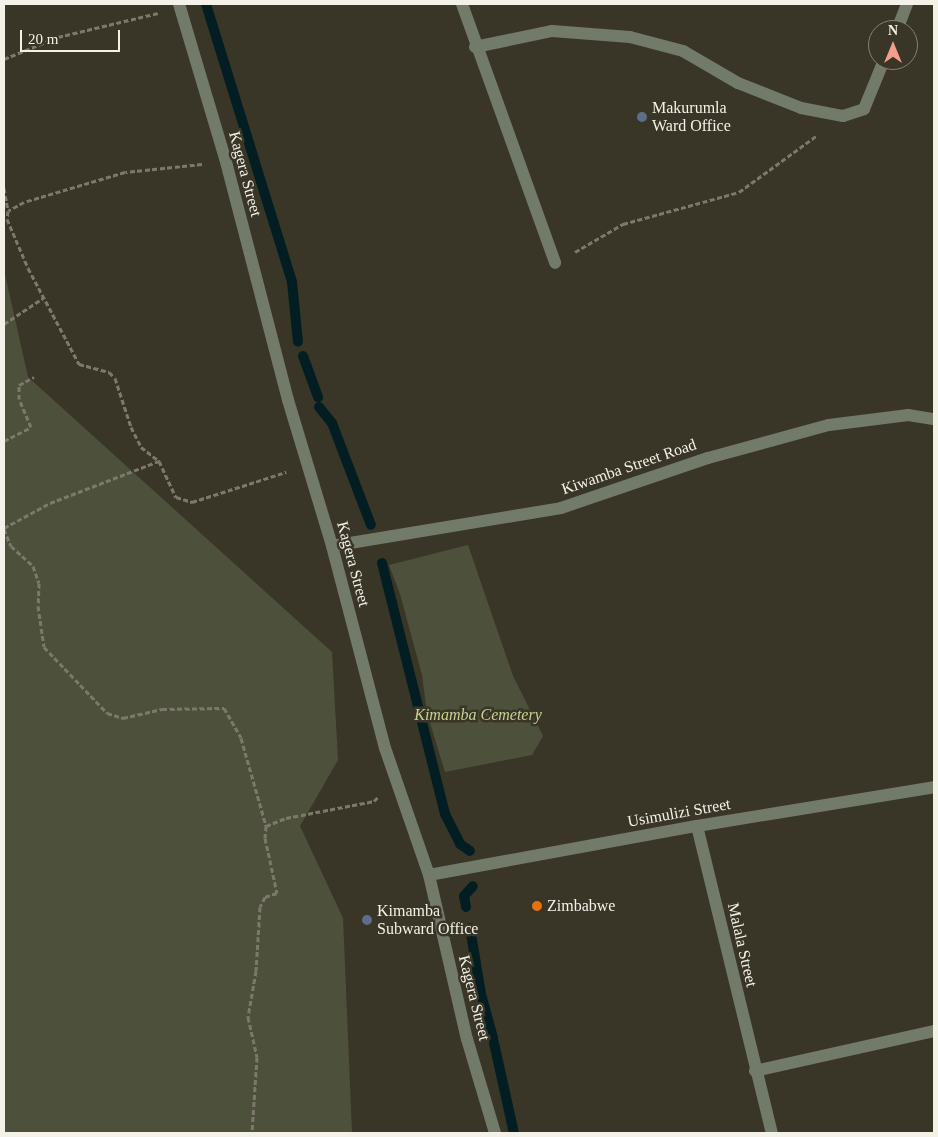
<!DOCTYPE html>
<html>
<head>
<meta charset="utf-8">
<style>
	body { margin:0 }
	#map { position:relative; width:938px; height:1137px; overflow:hidden; background:#3a3627; font-family:Georgia,serif }
	div>[style] { position:absolute }
	.green>* { inset:0; background:#4d513b }
	.stream>* { height:10px; margin:-5px; padding:0 5px; transform-origin:5px; border-radius:5px; background:#031e23 }
	.path>* { height:3px; margin-top:-1.5px; transform-origin:0; background:repeating-linear-gradient(90deg,#7c796c 0 5px,transparent 0 7.5px) }
	.minor>* { height:12px; margin:-6px; padding:0 6px; transform-origin:6px; border-radius:6px; background:#727a6a }
	.dots>* { width:14px; height:14px; translate:-50% -50%; box-sizing:border-box; border:2px solid #3a3627; border-radius:50% }
	span { translate:-50% -50%; white-space:nowrap; text-align:center; line-height:1.15; -webkit-text-stroke:5px #3a3627; paint-order:stroke }
	.poi-label { font-size:16px; color:#f3f1e8 }
	.left { translate:0 -50%; text-align:left }
	.street-label { font-size:16px; color:#f3f1e8 }
	.park-label { font-size:16px; color:#c6d291; font-style:italic }
	.frame { position:absolute; inset:0; border:5px solid #f3f1e8; pointer-events:none }
	.north { position:absolute; left:868px; top:20px; width:50px; height:50px; box-sizing:border-box; background:#3a3627; border:1px solid #848174; border-radius:50%; rotate:0deg; font-size:14px; font-weight:700; line-height:20px; text-align:center; color:#f3f1e8 }
	.north::after { content:''; display:block; margin:auto; width:18px; height:22px; background:#f49d8b; clip-path:polygon(50% 0,100% 100%,50% 72%,0 100%) }
	.scale { position:absolute; left:20px; top:30px; width:100px; height:22px; box-sizing:border-box; border:2px solid #f3f1e8; border-top:0; padding-left:6px; font-size:15px; line-height:18px; white-space:nowrap; color:#f3f1e8; -webkit-text-stroke:4px #3a3627; paint-order:stroke }
</style>
</head>
<body>
<div id="map">
	<div class="green">
		<div style="clip-path:polygon(4px 270px,28px 377px,332px 652px,338px 760px,300px 826px,343px 918px,352px 1133px,4px 1133px)"></div>
		<div style="clip-path:polygon(468px 545px,513px 676px,543px 736px,532px 755px,445px 772px,427px 713px,422px 675px,400px 594px,389px 565px)"></div>
	</div>
	<div class="stream">
		<div style="left:206px;top:4px;width:291px;rotate:72.8deg"></div>
		<div style="left:292px;top:282px;width:60px;rotate:84.3deg"></div>
		<div style="left:303px;top:356px;width:44px;rotate:69.9deg"></div>
		<div style="left:319px;top:407px;width:21px;rotate:51deg"></div>
		<div style="left:332px;top:423px;width:109px;rotate:69.1deg"></div>
		<div style="left:382px;top:563px;width:259px;rotate:75.9deg"></div>
		<div style="left:445px;top:814px;width:34px;rotate:63deg"></div>
		<div style="left:460px;top:844px;width:12px;rotate:35deg"></div>
		<div style="left:466px;top:907px;width:11px;rotate:-100deg"></div>
		<div style="left:464px;top:896px;width:13px;rotate:-48deg"></div>
		<div style="left:470px;top:928px;width:67px;rotate:80.5deg"></div>
		<div style="left:481px;top:994px;width:46px;rotate:74.7deg"></div>
		<div style="left:494px;top:1043px;width:92px;rotate:77.5deg"></div>
	</div>
	<div class="path">
		<div style="left:4px;top:59px;width:58px;rotate:-22.2deg"></div>
		<div style="left:58px;top:37px;width:103px;rotate:-13.5deg"></div>
		<div style="left:202px;top:164px;width:77px;rotate:174.1deg"></div>
		<div style="left:125px;top:172px;width:105px;rotate:163.5deg"></div>
		<div style="left:24px;top:202px;width:18px;rotate:151deg"></div>
		<div style="left:8px;top:211px;width:8px;rotate:97deg"></div>
		<div style="left:7px;top:219px;width:53px;rotate:66.8deg"></div>
		<div style="left:28px;top:268px;width:109px;rotate:62deg"></div>
		<div style="left:79px;top:364px;width:31px;rotate:15deg"></div>
		<div style="left:109px;top:372px;width:8px;rotate:45deg"></div>
		<div style="left:115px;top:378px;width:52px;rotate:71.9deg"></div>
		<div style="left:131px;top:427px;width:22px;rotate:63deg"></div>
		<div style="left:141px;top:447px;width:23px;rotate:38deg"></div>
		<div style="left:159px;top:461px;width:40px;rotate:65deg"></div>
		<div style="left:176px;top:497px;width:17px;rotate:17deg"></div>
		<div style="left:192px;top:502px;width:99px;rotate:-17.7deg"></div>
		<div style="left:4px;top:188px;width:23px;rotate:80deg"></div>
		<div style="left:575px;top:252px;width:56px;rotate:-30.3deg"></div>
		<div style="left:623px;top:224px;width:120px;rotate:-15.4deg"></div>
		<div style="left:739px;top:192px;width:95px;rotate:-36deg"></div>
		<div style="left:4px;top:324px;width:47px;rotate:-33.7deg"></div>
		<div style="left:4px;top:441px;width:30px;rotate:-27deg"></div>
		<div style="left:31px;top:427px;width:30px;rotate:-113deg"></div>
		<div style="left:19px;top:399px;width:14px;rotate:-90deg"></div>
		<div style="left:19px;top:385px;width:17px;rotate:-28deg"></div>
		<div style="left:4px;top:528px;width:52px;rotate:-28.5deg"></div>
		<div style="left:50px;top:503px;width:117px;rotate:-21.1deg"></div>
		<div style="left:4px;top:529px;width:18px;rotate:68deg"></div>
		<div style="left:11px;top:546px;width:30px;rotate:42deg"></div>
		<div style="left:33px;top:566px;width:18px;rotate:71deg"></div>
		<div style="left:39px;top:583px;width:23px;rotate:92deg"></div>
		<div style="left:38px;top:606px;width:41px;rotate:81.7deg"></div>
		<div style="left:44px;top:647px;width:91px;rotate:46.3deg"></div>
		<div style="left:107px;top:713px;width:17px;rotate:17deg"></div>
		<div style="left:123px;top:718px;width:40px;rotate:-13deg"></div>
		<div style="left:162px;top:709px;width:62px;rotate:-0.9deg"></div>
		<div style="left:224px;top:708px;width:34px;rotate:60deg"></div>
		<div style="left:241px;top:738px;width:91px;rotate:74.1deg"></div>
		<div style="left:266px;top:826px;width:12px;rotate:95deg"></div>
		<div style="left:265px;top:838px;width:56px;rotate:77.7deg"></div>
		<div style="left:277px;top:893px;width:13px;rotate:162deg"></div>
		<div style="left:265px;top:897px;width:11px;rotate:117deg"></div>
		<div style="left:260px;top:907px;width:64px;rotate:93.6deg"></div>
		<div style="left:256px;top:971px;width:47px;rotate:99.9deg"></div>
		<div style="left:248px;top:1017px;width:41px;rotate:77.3deg"></div>
		<div style="left:257px;top:1057px;width:76px;rotate:93.8deg"></div>
		<div style="left:266px;top:826px;width:22px;rotate:-22deg"></div>
		<div style="left:286px;top:818px;width:90px;rotate:-10.9deg"></div>
		<div style="left:374px;top:801px;width:6px;rotate:-45deg"></div>
	</div>
	<div class="minor">
		<div style="left:179px;top:4px;width:161px;rotate:73.4deg"></div>
		<div style="left:225px;top:158px;width:250px;rotate:75.4deg"></div>
		<div style="left:288px;top:400px;width:152px;rotate:73.2deg"></div>
		<div style="left:332px;top:546px;width:209px;rotate:75.3deg"></div>
		<div style="left:385px;top:748px;width:134px;rotate:70.9deg"></div>
		<div style="left:429px;top:875px;width:168px;rotate:77deg"></div>
		<div style="left:467px;top:1039px;width:98px;rotate:73.4deg"></div>
		<div style="left:462px;top:4px;width:275px;rotate:70.2deg"></div>
		<div style="left:897px;top:30px;width:28px;rotate:-69deg"></div>
		<div style="left:475px;top:47px;width:79px;rotate:-11.7deg"></div>
		<div style="left:552px;top:31px;width:78px;rotate:4.4deg"></div>
		<div style="left:630px;top:37px;width:55px;rotate:14.8deg"></div>
		<div style="left:683px;top:51px;width:64px;rotate:30.2deg"></div>
		<div style="left:738px;top:83px;width:68px;rotate:21.6deg"></div>
		<div style="left:801px;top:108px;width:43px;rotate:10.8deg"></div>
		<div style="left:843px;top:116px;width:22px;rotate:-18deg"></div>
		<div style="left:864px;top:109px;width:53px;rotate:-67.8deg"></div>
		<div style="left:332px;top:546px;width:232px;rotate:-9.4deg"></div>
		<div style="left:561px;top:508px;width:155px;rotate:-18.8deg"></div>
		<div style="left:708px;top:458px;width:125px;rotate:-15.3deg"></div>
		<div style="left:829px;top:425px;width:80px;rotate:-7.2deg"></div>
		<div style="left:908px;top:415px;width:26px;rotate:9deg"></div>
		<div style="left:697px;top:826px;width:316px;rotate:76.3deg"></div>
		<div style="left:429px;top:875px;width:272px;rotate:-10.4deg"></div>
		<div style="left:697px;top:826px;width:240px;rotate:-9.3deg"></div>
		<div style="left:755px;top:1071px;width:183px;rotate:-12.6deg"></div>
	</div>
	<div class="dots">
		<div style="left:642px;top:117px;background:#5c6f8a"></div>
		<div style="left:537px;top:906px;background:#e8710a"></div>
		<div style="left:367px;top:920px;background:#5c6f8a"></div>
	</div>
	<div class="poi-label">
		<span class="left" style="left:652px;top:117px">Makurumla<br>Ward Office</span>
		<span class="left" style="left:547px;top:906px">Zimbabwe</span>
		<span class="left" style="left:377px;top:920px">Kimamba<br>Subward Office</span>
	</div>
	<div class="street-label">
		<span style="left:245px;top:174px;rotate:75deg">Kagera Street</span>
		<span style="left:629px;top:467px;rotate:-19deg">Kiwamba Street Road</span>
		<span style="left:353px;top:564px;rotate:75deg">Kagera Street</span>
		<span style="left:679px;top:813px;rotate:-10deg">Usimulizi Street</span>
		<span style="left:742px;top:945px;rotate:77deg">Malala Street</span>
		<span style="left:474px;top:998px;rotate:76deg">Kagera Street</span>
	</div>
	<div class="park-label">
		<span style="left:478px;top:715px">Kimamba Cemetery</span>
	</div>
	<div class="frame"></div>
	<div class="north">N</div>
	<div class="scale">20 m</div>
</div>
</body>
</html>
